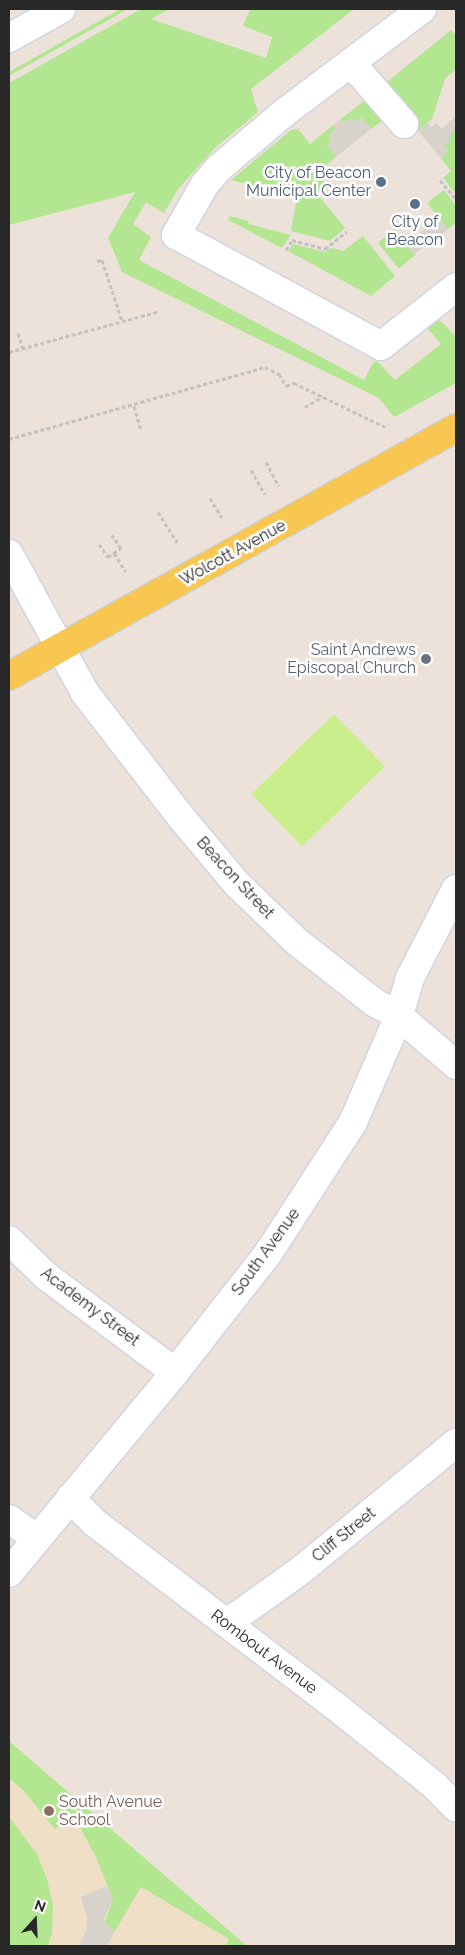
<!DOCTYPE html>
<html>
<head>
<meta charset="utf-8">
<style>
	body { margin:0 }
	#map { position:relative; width:465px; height:1955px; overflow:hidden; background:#ece2d9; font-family:Raleway,sans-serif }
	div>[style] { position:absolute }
	.education>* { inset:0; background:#efdfc6 }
	.green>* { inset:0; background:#b3e691; transform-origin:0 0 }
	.pitch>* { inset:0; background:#cbee8c; transform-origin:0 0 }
	.plaza>* { inset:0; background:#d7d2cc; transform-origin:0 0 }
	.path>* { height:3px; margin-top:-1.5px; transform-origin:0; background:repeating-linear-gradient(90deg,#c3c3c3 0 4px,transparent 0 6.5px) }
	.roads { filter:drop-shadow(1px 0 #ced3e2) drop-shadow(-1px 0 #ced3e2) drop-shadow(0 1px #ced3e2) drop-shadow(0 -1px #ced3e2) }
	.minor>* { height:28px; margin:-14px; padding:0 14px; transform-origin:14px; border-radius:14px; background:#fff }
	.major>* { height:28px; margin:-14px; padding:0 14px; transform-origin:14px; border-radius:14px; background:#f8c751 }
	.dots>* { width:14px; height:14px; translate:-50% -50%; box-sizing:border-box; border:2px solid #fff; border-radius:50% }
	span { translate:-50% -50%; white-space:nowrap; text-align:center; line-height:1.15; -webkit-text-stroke:5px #fff; paint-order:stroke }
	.service-label { font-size:16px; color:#4e5e75 }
	.right { translate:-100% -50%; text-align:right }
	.street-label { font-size:16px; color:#282828 }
	.worship-label { font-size:16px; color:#5b616d }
	.education-label { font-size:16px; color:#785e54 }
	.left { translate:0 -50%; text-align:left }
	.frame { position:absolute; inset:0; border:10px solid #282828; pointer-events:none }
	.north { position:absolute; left:10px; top:1895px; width:50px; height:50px; -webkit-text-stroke:4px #fff; paint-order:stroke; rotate:20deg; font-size:14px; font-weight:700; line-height:20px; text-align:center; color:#282828 }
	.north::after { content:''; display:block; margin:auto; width:18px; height:22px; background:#282828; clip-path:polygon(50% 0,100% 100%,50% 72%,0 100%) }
</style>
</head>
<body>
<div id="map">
	<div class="education">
		<div style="clip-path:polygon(9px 1741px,170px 1880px,247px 1946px,9px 1946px)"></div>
	</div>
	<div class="green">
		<div style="clip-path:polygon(120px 9px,128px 9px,9px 76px,9px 72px)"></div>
		<div style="clip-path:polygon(141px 9px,169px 9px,151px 19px,266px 58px,272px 37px,243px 26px,250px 9px,354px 9px,251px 89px,258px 112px,215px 148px,179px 188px,164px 213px,146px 202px,133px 224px,151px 237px,139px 260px,364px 380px,373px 363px,377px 361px,395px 380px,441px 344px,428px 329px,434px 321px,441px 321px,456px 337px,456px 383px,394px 417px,379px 398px,122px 272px,108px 238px,135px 192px,9px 225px,9px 83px)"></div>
		<div style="clip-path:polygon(451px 30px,456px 35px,456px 69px,445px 79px,432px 119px,418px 131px,382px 86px)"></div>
		<div style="clip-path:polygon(370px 96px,387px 117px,371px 129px,361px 117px,355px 122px,344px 123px,341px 119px)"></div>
		<div style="clip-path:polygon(333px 125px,336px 129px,332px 141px,327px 145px,336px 157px,317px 173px,328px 187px,318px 195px,345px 228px,330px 241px,291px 231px,297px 197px,231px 180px,291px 130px,298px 129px,310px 144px)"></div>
		<div style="clip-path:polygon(456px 130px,456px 194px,443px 178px,451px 171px,441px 158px,448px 151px,444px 146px,448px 136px)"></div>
		<div style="clip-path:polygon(444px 190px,456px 206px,456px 223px,448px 229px,427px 203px)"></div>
		<div style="clip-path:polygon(230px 216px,249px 221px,248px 224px,291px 235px,282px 248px,228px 220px)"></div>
		<div style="left:395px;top:229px;width:33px;height:22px;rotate:51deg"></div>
		<div style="clip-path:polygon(363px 236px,395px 276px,371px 296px,288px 251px,293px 244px,325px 252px,331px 248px,343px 251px)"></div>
		<div style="clip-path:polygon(9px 1741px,170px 1880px,247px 1946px,225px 1946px,229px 1939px,141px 1887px,115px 1931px,104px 1924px,113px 1899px,95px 1855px,74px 1816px,55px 1829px,23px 1790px,9px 1778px)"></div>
		<div style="clip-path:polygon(9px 1817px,37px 1854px,47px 1879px,53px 1905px,52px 1933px,48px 1946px,9px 1946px)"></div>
	</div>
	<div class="pitch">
		<div style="left:334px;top:714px;width:73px;height:115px;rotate:46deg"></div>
	</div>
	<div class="plaza">
		<div style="clip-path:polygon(456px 116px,456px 130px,449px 136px,451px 140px,444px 146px,448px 151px,441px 158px,418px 131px,428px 123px,431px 127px,436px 123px,442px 129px)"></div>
		<div style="clip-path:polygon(351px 117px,355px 122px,361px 117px,371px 129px,336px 157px,327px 145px,332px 141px,328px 136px,336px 129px,333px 125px,341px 119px,344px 123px)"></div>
		<div style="left:440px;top:218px;width:14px;height:43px;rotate:54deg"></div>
		<div style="clip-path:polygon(107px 1886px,113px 1899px,103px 1921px,115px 1931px,107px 1946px,78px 1946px,87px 1929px,87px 1918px,81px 1897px)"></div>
	</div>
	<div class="path">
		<div style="left:440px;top:180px;width:25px;rotate:50deg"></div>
		<div style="left:433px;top:242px;width:4px;rotate:56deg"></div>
		<div style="left:286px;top:250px;width:12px;rotate:-59deg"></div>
		<div style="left:292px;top:240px;width:34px;rotate:15deg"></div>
		<div style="left:325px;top:249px;width:28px;rotate:-39deg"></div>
		<div style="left:97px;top:261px;width:5px;rotate:-11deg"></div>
		<div style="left:102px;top:260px;width:64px;rotate:71.8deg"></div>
		<div style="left:18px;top:333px;width:16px;rotate:72deg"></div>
		<div style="left:9px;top:352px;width:156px;rotate:-15.2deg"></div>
		<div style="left:134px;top:406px;width:25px;rotate:74deg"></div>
		<div style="left:305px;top:407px;width:20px;rotate:-30deg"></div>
		<div style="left:9px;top:439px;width:266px;rotate:-15.7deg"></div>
		<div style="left:265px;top:367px;width:16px;rotate:27deg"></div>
		<div style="left:279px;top:374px;width:14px;rotate:60deg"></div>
		<div style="left:286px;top:386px;width:9px;rotate:-21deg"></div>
		<div style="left:294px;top:383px;width:101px;rotate:25.8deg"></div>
		<div style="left:266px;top:462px;width:27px;rotate:62deg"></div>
		<div style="left:251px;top:470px;width:28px;rotate:60deg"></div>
		<div style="left:210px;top:498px;width:23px;rotate:59deg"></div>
		<div style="left:158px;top:512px;width:36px;rotate:58deg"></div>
		<div style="left:99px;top:544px;width:16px;rotate:55deg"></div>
		<div style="left:108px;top:557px;width:16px;rotate:-35deg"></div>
		<div style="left:121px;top:548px;width:16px;rotate:-125deg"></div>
		<div style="left:114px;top:553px;width:22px;rotate:58deg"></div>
	</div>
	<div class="roads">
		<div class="minor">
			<div style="left:422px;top:9px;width:173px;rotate:143deg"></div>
			<div style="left:284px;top:113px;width:85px;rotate:139.8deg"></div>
			<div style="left:219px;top:168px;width:21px;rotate:131deg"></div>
			<div style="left:205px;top:184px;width:59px;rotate:119.6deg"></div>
			<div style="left:176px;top:235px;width:233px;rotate:28.4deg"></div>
			<div style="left:381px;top:346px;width:95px;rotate:-38.2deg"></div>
			<div style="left:9px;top:38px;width:60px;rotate:-29.1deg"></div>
			<div style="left:351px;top:63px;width:81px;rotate:49deg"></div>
			<div style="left:9px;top:554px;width:158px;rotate:61.3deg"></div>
			<div style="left:85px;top:693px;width:155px;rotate:52.3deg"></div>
			<div style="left:180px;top:816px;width:89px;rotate:50deg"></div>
			<div style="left:237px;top:884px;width:82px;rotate:44deg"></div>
			<div style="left:296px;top:941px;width:100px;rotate:38.1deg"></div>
			<div style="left:375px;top:1003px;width:27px;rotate:28deg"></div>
			<div style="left:399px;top:1016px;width:75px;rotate:40.7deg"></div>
			<div style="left:9px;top:1240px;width:52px;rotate:44.2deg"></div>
			<div style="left:46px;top:1276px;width:161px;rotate:36.7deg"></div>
			<div style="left:70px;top:1498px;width:35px;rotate:45deg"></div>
			<div style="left:95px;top:1523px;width:300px;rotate:37.3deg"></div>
			<div style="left:334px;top:1705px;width:129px;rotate:38.7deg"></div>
			<div style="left:435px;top:1786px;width:30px;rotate:46deg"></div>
			<div style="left:9px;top:1519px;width:33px;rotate:35deg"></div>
			<div style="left:9px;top:1573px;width:261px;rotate:-50.4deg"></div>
			<div style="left:175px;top:1372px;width:152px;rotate:-51.9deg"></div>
			<div style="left:269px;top:1252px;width:155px;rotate:-57.1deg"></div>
			<div style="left:353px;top:1122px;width:116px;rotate:-66.5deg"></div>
			<div style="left:399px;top:1016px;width:40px;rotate:-74deg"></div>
			<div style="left:410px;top:978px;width:100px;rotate:-62.7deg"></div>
			<div style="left:227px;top:1623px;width:90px;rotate:-35.5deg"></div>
			<div style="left:300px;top:1571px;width:202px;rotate:-39.4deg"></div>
		</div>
		<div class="major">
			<div style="left:9px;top:676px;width:511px;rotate:-29.02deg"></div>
		</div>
	</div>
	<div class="dots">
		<div style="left:381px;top:182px;background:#5c6f8a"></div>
		<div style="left:415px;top:204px;background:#5c6f8a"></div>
		<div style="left:426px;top:659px;background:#6b7280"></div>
		<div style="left:49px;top:1811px;background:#8d6e63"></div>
	</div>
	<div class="service-label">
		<span class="right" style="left:371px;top:182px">City of Beacon<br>Municipal Center</span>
		<span style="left:415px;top:231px">City of<br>Beacon</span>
	</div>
	<div class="street-label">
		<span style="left:233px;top:553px;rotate:-29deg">Wolcott Avenue</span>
		<span style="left:235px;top:878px;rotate:47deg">Beacon Street</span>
		<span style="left:266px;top:1252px;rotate:-54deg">South Avenue</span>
		<span style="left:90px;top:1307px;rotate:37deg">Academy Street</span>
		<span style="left:344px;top:1535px;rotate:-39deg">Cliff Street</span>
		<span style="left:264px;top:1652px;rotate:37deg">Rombout Avenue</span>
	</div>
	<div class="worship-label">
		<span class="right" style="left:416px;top:659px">Saint Andrews<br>Episcopal Church</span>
	</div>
	<div class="education-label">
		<span class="left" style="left:59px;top:1811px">South Avenue<br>School</span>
	</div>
	<div class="frame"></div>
	<div class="north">N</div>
</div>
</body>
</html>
